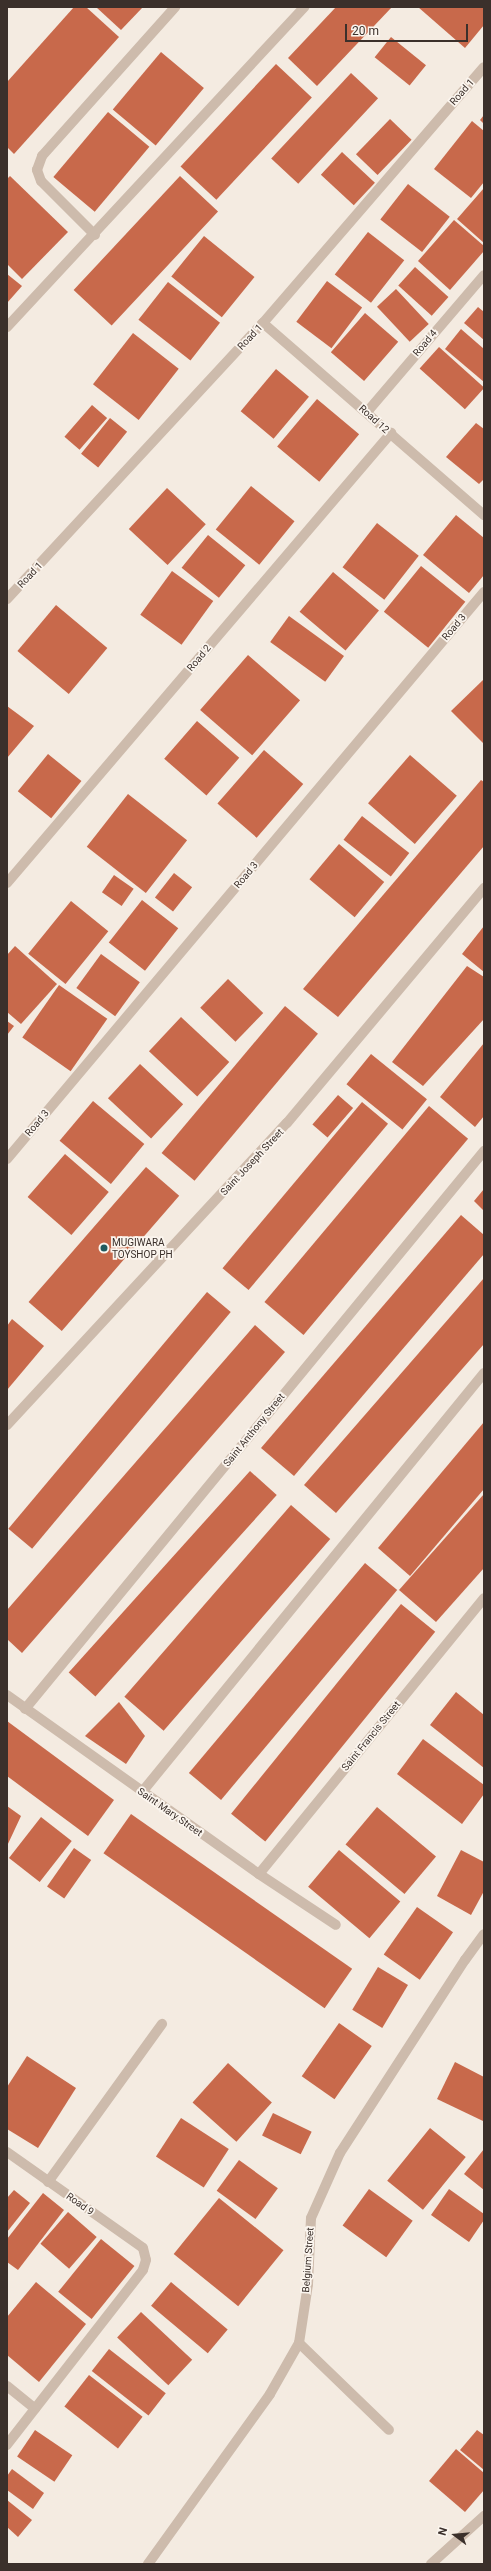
<!DOCTYPE html>
<html>
<head>
<meta charset="utf-8">
<style>
	body { margin:0 }
	#map { position:relative; width:491px; height:2571px; overflow:hidden; background:#f4ebe1; font-family:Roboto,sans-serif }
	div>[style] { position:absolute }
	.building>* { inset:0; background:#c8694b; transform-origin:0 0 }
	.minor>* { height:10px; margin:-5px; padding:0 5px; transform-origin:5px; border-radius:5px; background:#cdbbac }
	.dots>* { width:11px; height:11px; translate:-50% -50%; box-sizing:border-box; border:2px solid #fbf5ee; border-radius:50% }
	span { translate:-50% -50%; white-space:nowrap; text-align:center; line-height:1.15; -webkit-text-stroke:3.5px #fbf5ee; paint-order:stroke }
	.street-label { font-size:10px; color:#3b302b }
	.poi-label { font-size:10px; color:#3b302b }
	.left { translate:0 -50%; text-align:left }
	.frame { position:absolute; inset:0; border:8px solid #3b302b; pointer-events:none }
	.north { position:absolute; left:435px; top:2515px; width:40px; height:40px; -webkit-text-stroke:3px #fbf5ee; paint-order:stroke; rotate:286deg; font-size:11px; font-weight:700; line-height:16px; text-align:center; color:#3b302b }
	.north::after { content:''; display:block; margin:auto; width:14px; height:18px; background:#3b302b; clip-path:polygon(50% 0,100% 100%,50% 72%,0 100%) }
	.scale { position:absolute; left:345px; top:24px; width:123px; height:18px; box-sizing:border-box; border:2px solid #3b302b; border-top:0; padding-left:5px; font-size:12px; line-height:14px; white-space:nowrap; color:#3b302b; -webkit-text-stroke:3px #fbf5ee; paint-order:stroke }
</style>
</head>
<body>
<div id="map">
	<div class="building">
		<div style="clip-path:polygon(74px 7px,86px 7px,119px 37px,14px 154px,7px 147px,7px 82px)"></div>
		<div style="clip-path:polygon(96px 7px,143px 7px,121px 30px)"></div>
		<div style="clip-path:polygon(336px 7px,392px 7px,317px 86px,288px 58px)"></div>
		<div style="clip-path:polygon(418px 7px,484px 7px,484px 25px,465px 48px)"></div>
		<div style="left:391px;top:37px;width:45px;height:26px;rotate:39deg"></div>
		<div style="left:161px;top:52px;width:56px;height:75px;rotate:40deg"></div>
		<div style="left:276px;top:64px;width:49px;height:140px;rotate:43deg"></div>
		<div style="left:351px;top:73px;width:37px;height:117px;rotate:43deg"></div>
		<div style="left:108px;top:112px;width:54px;height:85px;rotate:40deg"></div>
		<div style="clip-path:polygon(484px 115px,484px 124px,480px 120px)"></div>
		<div style="left:390px;top:119px;width:30px;height:49px;rotate:44deg"></div>
		<div style="clip-path:polygon(472px 121px,484px 131px,484px 182px,471px 198px,434px 169px)"></div>
		<div style="left:342px;top:152px;width:45px;height:31px;rotate:43deg"></div>
		<div style="clip-path:polygon(10px 176px,68px 232px,22px 279px,7px 264px,7px 179px)"></div>
		<div style="left:180px;top:176px;width:52px;height:156px;rotate:43deg"></div>
		<div style="left:408px;top:184px;width:53px;height:45px;rotate:38deg"></div>
		<div style="clip-path:polygon(484px 188px,484px 243px,457px 219px)"></div>
		<div style="clip-path:polygon(454px 220px,484px 246px,484px 251px,450px 290px,418px 261px)"></div>
		<div style="left:368px;top:232px;width:46px;height:54px;rotate:38deg"></div>
		<div style="left:204px;top:236px;width:65px;height:52px;rotate:39deg"></div>
		<div style="left:415px;top:267px;width:45px;height:25px;rotate:42deg"></div>
		<div style="clip-path:polygon(7px 274px,22px 286px,7px 303px)"></div>
		<div style="left:327px;top:281px;width:44px;height:51px;rotate:37deg"></div>
		<div style="left:168px;top:282px;width:66px;height:48px;rotate:38deg"></div>
		<div style="left:396px;top:289px;width:48px;height:26px;rotate:47deg"></div>
		<div style="clip-path:polygon(478px 307px,484px 312px,484px 340px,464px 323px)"></div>
		<div style="left:365px;top:313px;width:44px;height:52px;rotate:41deg"></div>
		<div style="clip-path:polygon(461px 329px,484px 349px,484px 382px,445px 349px)"></div>
		<div style="left:133px;top:333px;width:58px;height:65px;rotate:38deg"></div>
		<div style="left:439px;top:347px;width:61px;height:29px;rotate:42deg"></div>
		<div style="left:276px;top:369px;width:43px;height:55px;rotate:40deg"></div>
		<div style="left:317px;top:399px;width:55px;height:62px;rotate:40deg"></div>
		<div style="left:92px;top:405px;width:20px;height:42px;rotate:41deg"></div>
		<div style="left:110px;top:418px;width:22px;height:46px;rotate:39deg"></div>
		<div style="clip-path:polygon(476px 423px,484px 429px,484px 479px,479px 484px,446px 457px)"></div>
		<div style="left:251px;top:486px;width:56px;height:56px;rotate:39deg"></div>
		<div style="left:167px;top:488px;width:53px;height:56px;rotate:43deg"></div>
		<div style="clip-path:polygon(456px 515px,484px 538px,484px 575px,469px 593px,423px 555px)"></div>
		<div style="left:377px;top:523px;width:53px;height:56px;rotate:38deg"></div>
		<div style="left:208px;top:535px;width:48px;height:42px;rotate:39deg"></div>
		<div style="left:421px;top:566px;width:57px;height:59px;rotate:39deg"></div>
		<div style="left:172px;top:571px;width:51px;height:54px;rotate:36deg"></div>
		<div style="left:333px;top:572px;width:60px;height:52px;rotate:40deg"></div>
		<div style="left:56px;top:605px;width:67px;height:60px;rotate:40deg"></div>
		<div style="left:289px;top:616px;width:68px;height:32px;rotate:36deg"></div>
		<div style="left:248px;top:655px;width:69px;height:73px;rotate:41deg"></div>
		<div style="clip-path:polygon(484px 679px,484px 744px,451px 711px)"></div>
		<div style="clip-path:polygon(7px 706px,34px 726px,7px 758px)"></div>
		<div style="left:197px;top:721px;width:56px;height:50px;rotate:41deg"></div>
		<div style="left:264px;top:750px;width:52px;height:71px;rotate:41deg"></div>
		<div style="left:48px;top:754px;width:43px;height:48px;rotate:39deg"></div>
		<div style="left:410px;top:755px;width:62px;height:64px;rotate:41deg"></div>
		<div style="clip-path:polygon(481px 780px,484px 782px,484px 846px,338px 1017px,303px 989px)"></div>
		<div style="left:128px;top:794px;width:75px;height:67px;rotate:38deg"></div>
		<div style="left:362px;top:816px;width:60px;height:30px;rotate:38deg"></div>
		<div style="left:339px;top:844px;width:59px;height:46px;rotate:40deg"></div>
		<div style="left:174px;top:873px;width:23px;height:31px;rotate:38deg"></div>
		<div style="left:114px;top:875px;width:24px;height:21px;rotate:35deg"></div>
		<div style="left:142px;top:900px;width:46px;height:54px;rotate:38deg"></div>
		<div style="left:71px;top:901px;width:48px;height:68px;rotate:39deg"></div>
		<div style="clip-path:polygon(484px 926px,484px 972px,462px 954px)"></div>
		<div style="clip-path:polygon(15px 946px,57px 984px,21px 1024px,7px 1012px,7px 955px)"></div>
		<div style="left:101px;top:954px;width:48px;height:42px;rotate:36deg"></div>
		<div style="clip-path:polygon(467px 966px,484px 977px,484px 1019px,423px 1086px,392px 1062px)"></div>
		<div style="left:228px;top:979px;width:49px;height:40px;rotate:44deg"></div>
		<div style="left:59px;top:985px;width:59px;height:64px;rotate:35deg"></div>
		<div style="left:285px;top:1006px;width:43px;height:192px;rotate:40deg"></div>
		<div style="left:181px;top:1017px;width:66px;height:47px;rotate:43deg"></div>
		<div style="clip-path:polygon(7px 1021px,14px 1026px,7px 1035px)"></div>
		<div style="clip-path:polygon(484px 1043px,484px 1116px,475px 1127px,440px 1097px)"></div>
		<div style="left:371px;top:1054px;width:72px;height:39px;rotate:39deg"></div>
		<div style="left:140px;top:1064px;width:59px;height:47px;rotate:43deg"></div>
		<div style="left:338px;top:1095px;width:20px;height:39px;rotate:41deg"></div>
		<div style="left:93px;top:1101px;width:67px;height:52px;rotate:40deg"></div>
		<div style="left:362px;top:1102px;width:34px;height:217px;rotate:40deg"></div>
		<div style="left:429px;top:1106px;width:51px;height:256px;rotate:40deg"></div>
		<div style="left:65px;top:1154px;width:58px;height:57px;rotate:41deg"></div>
		<div style="left:146px;top:1167px;width:44px;height:179px;rotate:41deg"></div>
		<div style="clip-path:polygon(484px 1189px,484px 1211px,474px 1201px)"></div>
		<div style="clip-path:polygon(461px 1215px,484px 1235px,484px 1254px,294px 1476px,261px 1448px)"></div>
		<div style="clip-path:polygon(484px 1278px,484px 1344px,336px 1513px,304px 1485px)"></div>
		<div style="left:207px;top:1292px;width:31px;height:309px;rotate:40deg"></div>
		<div style="clip-path:polygon(12px 1319px,44px 1346px,7px 1390px,7px 1326px)"></div>
		<div style="clip-path:polygon(255px 1325px,285px 1352px,22px 1653px,7px 1639px,7px 1610px)"></div>
		<div style="clip-path:polygon(484px 1422px,484px 1489px,410px 1576px,378px 1548px)"></div>
		<div style="left:250px;top:1471px;width:36px;height:271px;rotate:42deg"></div>
		<div style="clip-path:polygon(484px 1494px,484px 1568px,436px 1622px,399px 1590px)"></div>
		<div style="left:291px;top:1505px;width:52px;height:254px;rotate:41deg"></div>
		<div style="left:365px;top:1563px;width:42px;height:274px;rotate:40deg"></div>
		<div style="left:401px;top:1604px;width:44px;height:270px;rotate:39deg"></div>
		<div style="clip-path:polygon(456px 1692px,484px 1715px,484px 1768px,430px 1725px)"></div>
		<div style="clip-path:polygon(119px 1702px,145px 1736px,126px 1764px,85px 1736px)"></div>
		<div style="clip-path:polygon(7px 1721px,114px 1800px,88px 1836px,7px 1776px)"></div>
		<div style="clip-path:polygon(423px 1739px,484px 1785px,484px 1794px,462px 1824px,397px 1774px)"></div>
		<div style="clip-path:polygon(7px 1806px,21px 1816px,7px 1846px)"></div>
		<div style="left:377px;top:1807px;width:77px;height:49px;rotate:40deg"></div>
		<div style="left:131px;top:1814px;width:270px;height:48px;rotate:35deg"></div>
		<div style="left:41px;top:1817px;width:39px;height:52px;rotate:38deg"></div>
		<div style="left:74px;top:1848px;width:21px;height:47px;rotate:35deg"></div>
		<div style="left:339px;top:1850px;width:80px;height:48px;rotate:40deg"></div>
		<div style="clip-path:polygon(461px 1850px,484px 1862px,484px 1891px,471px 1915px,437px 1896px)"></div>
		<div style="left:417px;top:1907px;width:44px;height:58px;rotate:35deg"></div>
		<div style="left:378px;top:1967px;width:35px;height:50px;rotate:31deg"></div>
		<div style="left:339px;top:2023px;width:40px;height:65px;rotate:35deg"></div>
		<div style="clip-path:polygon(27px 2056px,76px 2088px,38px 2148px,7px 2129px,7px 2087px)"></div>
		<div style="clip-path:polygon(455px 2062px,484px 2077px,483px 2121px,437px 2099px)"></div>
		<div style="left:228px;top:2063px;width:59px;height:53px;rotate:42deg"></div>
		<div style="left:273px;top:2113px;width:43px;height:25px;rotate:26deg"></div>
		<div style="left:181px;top:2118px;width:57px;height:46px;rotate:33deg"></div>
		<div style="left:430px;top:2128px;width:46px;height:68px;rotate:39deg"></div>
		<div style="clip-path:polygon(484px 2149px,484px 2190px,464px 2174px)"></div>
		<div style="left:239px;top:2160px;width:48px;height:38px;rotate:36deg"></div>
		<div style="left:369px;top:2189px;width:54px;height:45px;rotate:36deg"></div>
		<div style="clip-path:polygon(449px 2189px,484px 2214px,484px 2220px,469px 2242px,431px 2215px)"></div>
		<div style="clip-path:polygon(14px 2190px,30px 2203px,7px 2232px,7px 2198px)"></div>
		<div style="clip-path:polygon(43px 2193px,64px 2210px,18px 2270px,7px 2262px,7px 2239px)"></div>
		<div style="left:219px;top:2198px;width:83px;height:72px;rotate:39deg"></div>
		<div style="left:68px;top:2212px;width:38px;height:42px;rotate:41deg"></div>
		<div style="left:101px;top:2239px;width:43px;height:68px;rotate:39deg"></div>
		<div style="clip-path:polygon(36px 2282px,86px 2324px,39px 2382px,7px 2355px,7px 2317px)"></div>
		<div style="left:171px;top:2282px;width:74px;height:31px;rotate:40deg"></div>
		<div style="left:141px;top:2312px;width:70px;height:35px;rotate:43deg"></div>
		<div style="left:109px;top:2349px;width:72px;height:28px;rotate:38deg"></div>
		<div style="left:89px;top:2375px;width:68px;height:40px;rotate:38deg"></div>
		<div style="left:35px;top:2430px;width:45px;height:32px;rotate:34deg"></div>
		<div style="clip-path:polygon(477px 2430px,484px 2435px,484px 2470px,460px 2450px)"></div>
		<div style="clip-path:polygon(456px 2449px,484px 2473px,484px 2490px,465px 2512px,429px 2481px)"></div>
		<div style="clip-path:polygon(12px 2469px,44px 2493px,33px 2509px,7px 2490px,7px 2476px)"></div>
		<div style="clip-path:polygon(7px 2500px,32px 2520px,18px 2537px,7px 2527px)"></div>
	</div>
	<div class="minor">
		<div style="left:95px;top:235px;width:76px;rotate:-135deg"></div>
		<div style="left:41px;top:181px;width:12px;rotate:-110deg"></div>
		<div style="left:37px;top:170px;width:15px;rotate:-70deg"></div>
		<div style="left:42px;top:156px;width:200px;rotate:-48.2deg"></div>
		<div style="left:263px;top:323px;width:293px;rotate:41deg"></div>
		<div style="left:7px;top:327px;width:437px;rotate:-47.1deg"></div>
		<div style="left:367px;top:412px;width:180px;rotate:-49.5deg"></div>
		<div style="left:7px;top:599px;width:376px;rotate:-47.2deg"></div>
		<div style="left:263px;top:323px;width:338px;rotate:-49.2deg"></div>
		<div style="left:7px;top:883px;width:592px;rotate:-49.52deg"></div>
		<div style="left:7px;top:1159px;width:741px;rotate:-49.93deg"></div>
		<div style="left:7px;top:1425px;width:412px;rotate:-47.2deg"></div>
		<div style="left:287px;top:1123px;width:307px;rotate:-50deg"></div>
		<div style="left:7px;top:1695px;width:309px;rotate:35.4deg"></div>
		<div style="left:259px;top:1874px;width:92px;rotate:33.5deg"></div>
		<div style="left:25px;top:1709px;width:723px;rotate:-50.56deg"></div>
		<div style="left:142px;top:1792px;width:541px;rotate:-50.78deg"></div>
		<div style="left:259px;top:1874px;width:356px;rotate:-50.8deg"></div>
		<div style="left:7px;top:2152px;width:166px;rotate:35.2deg"></div>
		<div style="left:143px;top:2248px;width:12px;rotate:76deg"></div>
		<div style="left:146px;top:2260px;width:10px;rotate:107deg"></div>
		<div style="left:143px;top:2270px;width:222px;rotate:127.9deg"></div>
		<div style="left:48px;top:2182px;width:195px;rotate:-54.2deg"></div>
		<div style="left:299px;top:2343px;width:125px;rotate:44deg"></div>
		<div style="left:7px;top:2386px;width:36px;rotate:39deg"></div>
		<div style="left:148px;top:2564px;width:209px;rotate:-54.3deg"></div>
		<div style="left:270px;top:2394px;width:59px;rotate:-60.4deg"></div>
		<div style="left:299px;top:2343px;width:60px;rotate:-81.3deg"></div>
		<div style="left:308px;top:2284px;width:66px;rotate:-87.4deg"></div>
		<div style="left:311px;top:2218px;width:71px;rotate:-66deg"></div>
		<div style="left:340px;top:2153px;width:230px;rotate:-57.1deg"></div>
		<div style="left:465px;top:1960px;width:32px;rotate:-54deg"></div>
		<div style="left:431px;top:2564px;width:72px;rotate:-42.2deg"></div>
	</div>
	<div class="dots">
		<div style="left:104px;top:1248px;background:#1f5a5e"></div>
	</div>
	<div class="street-label">
		<span style="left:462px;top:92px;rotate:-49deg">Road 1</span>
		<span style="left:250px;top:337px;rotate:-47deg">Road 1</span>
		<span style="left:425px;top:343px;rotate:-50deg">Road 4</span>
		<span style="left:374px;top:419px;rotate:42deg">Road 12</span>
		<span style="left:30px;top:575px;rotate:-47deg">Road 1</span>
		<span style="left:454px;top:627px;rotate:-50deg">Road 3</span>
		<span style="left:199px;top:658px;rotate:-50deg">Road 2</span>
		<span style="left:246px;top:875px;rotate:-50deg">Road 3</span>
		<span style="left:37px;top:1123px;rotate:-50deg">Road 3</span>
		<span style="left:252px;top:1162px;rotate:-47deg">Saint Joseph Street</span>
		<span style="left:254px;top:1430px;rotate:-51deg">Saint Anthony Street</span>
		<span style="left:371px;top:1736px;rotate:-51deg">Saint Francis Street</span>
		<span style="left:170px;top:1812px;rotate:35deg">Saint Mary Street</span>
		<span style="left:80px;top:2204px;rotate:35deg">Road 9</span>
		<span style="left:308px;top:2260px;rotate:-86deg">Belgium Street</span>
	</div>
	<div class="poi-label">
		<span class="left" style="left:112px;top:1248px">MUGIWARA<br>TOYSHOP PH</span>
	</div>
	<div class="frame"></div>
	<div class="north">N</div>
	<div class="scale">20 m</div>
</div>
</body>
</html>
